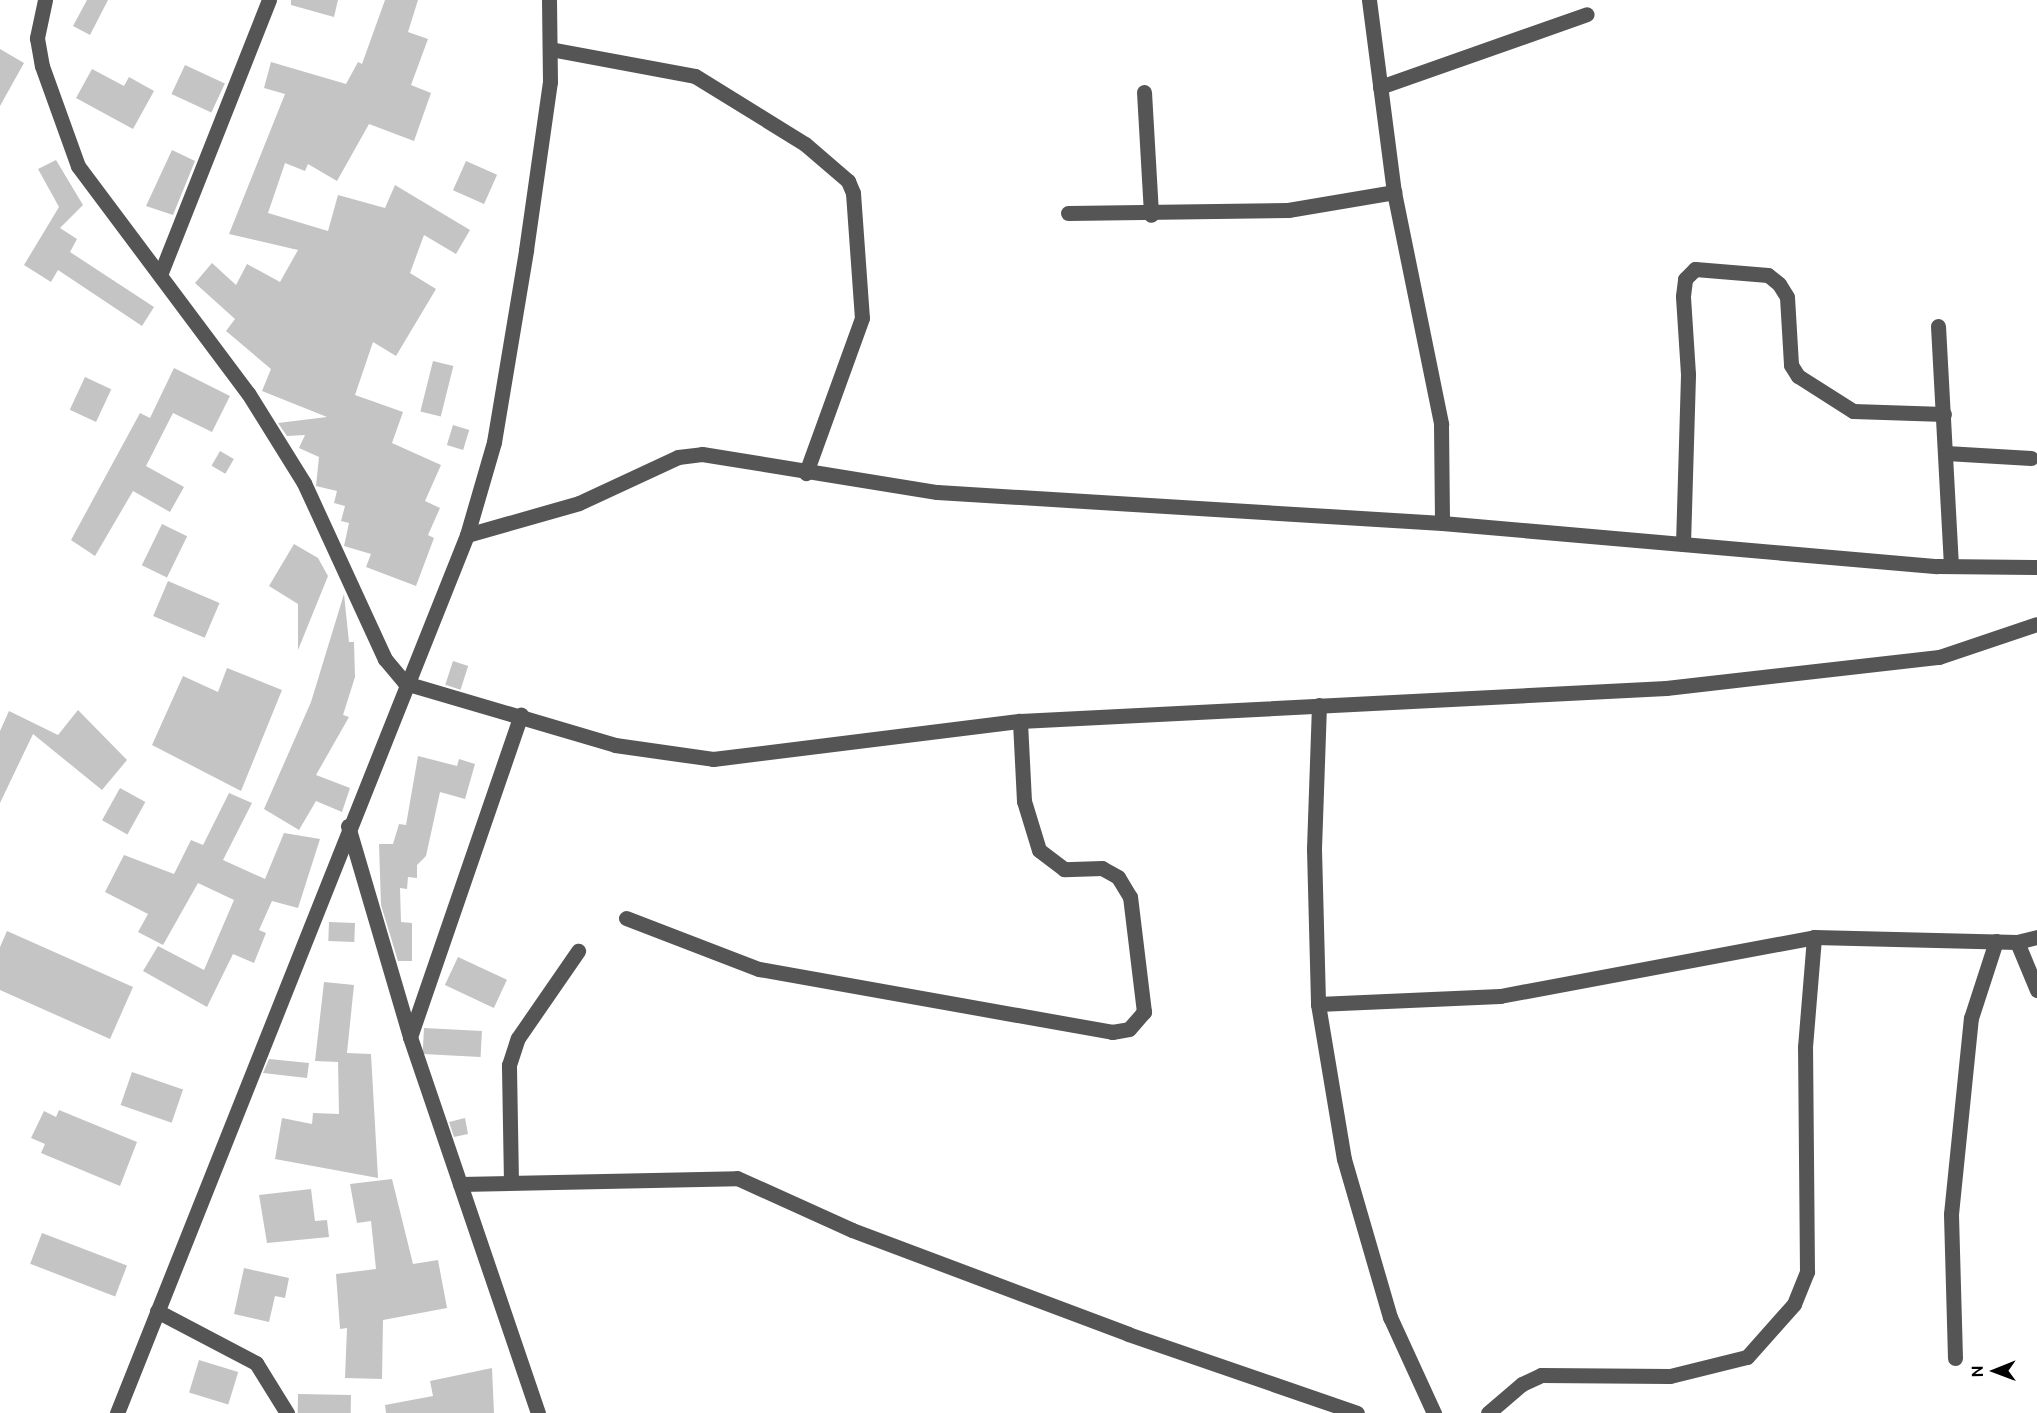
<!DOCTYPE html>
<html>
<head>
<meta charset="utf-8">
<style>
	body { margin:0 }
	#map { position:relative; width:2037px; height:1413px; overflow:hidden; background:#fff; font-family:Ubuntu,sans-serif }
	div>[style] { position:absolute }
	.building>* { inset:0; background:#c4c4c4; transform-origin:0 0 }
	.minor>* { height:15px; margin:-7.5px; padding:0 7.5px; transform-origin:7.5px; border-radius:7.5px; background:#555 }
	span { translate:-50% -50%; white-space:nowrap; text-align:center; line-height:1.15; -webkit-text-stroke:4.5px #fff; paint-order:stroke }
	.north { position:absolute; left:1965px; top:1341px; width:60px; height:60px; -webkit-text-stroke:4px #fff; paint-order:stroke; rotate:269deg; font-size:16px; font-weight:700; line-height:24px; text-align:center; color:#000 }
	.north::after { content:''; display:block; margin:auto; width:21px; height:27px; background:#000; clip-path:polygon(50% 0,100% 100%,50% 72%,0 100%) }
</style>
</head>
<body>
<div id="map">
	<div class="building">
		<div style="clip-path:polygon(87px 0,108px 0,90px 35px,73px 26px)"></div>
		<div style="clip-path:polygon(291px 0,338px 0,334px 17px,291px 5px)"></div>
		<div style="clip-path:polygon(385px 0,418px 0,408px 32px,428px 39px,411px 85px,431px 93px,414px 141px,369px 124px,337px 181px,308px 164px,305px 171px,285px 163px,268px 213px,328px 231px,338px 195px,385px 208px,395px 185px,470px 230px,456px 254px,424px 235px,410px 273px,436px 289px,396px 356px,373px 342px,355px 395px,403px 412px,392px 443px,441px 465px,425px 501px,440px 508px,428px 535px,434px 538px,416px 586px,366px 567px,371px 554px,344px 546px,349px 523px,341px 521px,345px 506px,334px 503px,337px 491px,316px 486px,319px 457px,299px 448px,305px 435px,287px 436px,278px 423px,327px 417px,262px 391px,271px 369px,226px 331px,235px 319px,195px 283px,212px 263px,236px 285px,247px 264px,280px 282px,298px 250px,229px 234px,285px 94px,264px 88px,271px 62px,346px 84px,358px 62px,362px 64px)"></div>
		<div style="clip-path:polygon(0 49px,24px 63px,0 106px)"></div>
		<div style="left:185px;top:65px;width:44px;height:32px;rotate:25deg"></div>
		<div style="clip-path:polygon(92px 69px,124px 86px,129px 77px,154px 91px,133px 129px,76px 98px)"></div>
		<div style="clip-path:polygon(172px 150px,195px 161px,173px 215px,146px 206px)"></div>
		<div style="clip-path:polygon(56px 160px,83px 205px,60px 228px,77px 239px,70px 252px,154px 307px,142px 326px,58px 270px,51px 282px,24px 265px,59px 207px,38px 169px)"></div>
		<div style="left:466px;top:161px;width:34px;height:32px;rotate:24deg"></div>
		<div style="left:433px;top:361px;width:21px;height:52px;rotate:14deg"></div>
		<div style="clip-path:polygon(174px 368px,230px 396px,212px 432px,173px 413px,146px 466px,184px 487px,170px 512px,133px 491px,95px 556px,71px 540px,140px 413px,150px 418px)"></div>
		<div style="left:85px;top:377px;width:29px;height:36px;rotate:25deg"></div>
		<div style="left:453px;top:425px;width:17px;height:21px;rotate:17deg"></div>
		<div style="left:220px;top:451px;width:16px;height:17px;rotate:30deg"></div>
		<div style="left:162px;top:524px;width:28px;height:46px;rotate:26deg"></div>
		<div style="clip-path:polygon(294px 544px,318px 558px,328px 576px,298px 650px,298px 604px,269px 586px)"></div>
		<div style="left:168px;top:581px;width:56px;height:38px;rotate:23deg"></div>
		<div style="clip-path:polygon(344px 594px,349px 642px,354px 642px,355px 677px,343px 715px,349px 717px,316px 775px,350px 788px,342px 812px,316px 801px,299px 830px,264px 809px,311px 702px)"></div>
		<div style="left:453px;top:661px;width:16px;height:25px;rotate:18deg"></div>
		<div style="clip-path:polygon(227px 668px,282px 690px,241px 791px,152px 745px,183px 676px,218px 692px)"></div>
		<div style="clip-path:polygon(78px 710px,127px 760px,102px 790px,33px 734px,0 803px,0 731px,9px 711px,58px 735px)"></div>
		<div style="clip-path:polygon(418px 756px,457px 766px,459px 759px,475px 764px,465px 799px,440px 792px,426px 856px,417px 865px,417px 878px,408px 877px,407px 889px,400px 888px,401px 922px,412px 923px,412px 961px,398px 961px,381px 905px,379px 844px,393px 844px,399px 824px,406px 825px)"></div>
		<div style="left:120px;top:788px;width:29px;height:37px;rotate:29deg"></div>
		<div style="clip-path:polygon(229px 793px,252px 803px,223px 860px,265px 879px,284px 833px,320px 839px,298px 908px,272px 901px,259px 930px,266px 933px,254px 963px,233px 954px,207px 1007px,143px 971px,158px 946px,204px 970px,234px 900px,198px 883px,163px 945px,138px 932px,148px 914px,105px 892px,124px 855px,174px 874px,191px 840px,203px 845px)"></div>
		<div style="left:329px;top:922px;width:26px;height:19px;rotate:2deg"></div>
		<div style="clip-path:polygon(7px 931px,133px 987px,110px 1039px,0 990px,0 947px)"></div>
		<div style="left:458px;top:957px;width:54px;height:31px;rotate:25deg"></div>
		<div style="clip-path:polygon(324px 982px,354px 985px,347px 1053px,371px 1054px,378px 1178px,275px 1159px,282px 1118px,312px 1124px,313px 1113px,339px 1114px,338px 1062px,315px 1061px)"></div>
		<div style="left:424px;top:1028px;width:58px;height:26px;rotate:3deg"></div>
		<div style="clip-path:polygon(269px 1059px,309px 1063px,307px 1078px,263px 1073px)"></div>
		<div style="left:132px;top:1072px;width:54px;height:35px;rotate:19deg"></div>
		<div style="clip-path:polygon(59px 1110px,137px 1142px,120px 1186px,41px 1153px,45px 1144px,31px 1138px,44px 1111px,56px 1117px)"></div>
		<div style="clip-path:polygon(465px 1118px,468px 1134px,454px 1137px,449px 1122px)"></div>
		<div style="clip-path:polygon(392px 1179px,413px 1264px,438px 1260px,447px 1308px,383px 1320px,382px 1379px,345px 1378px,347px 1328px,340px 1329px,336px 1274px,376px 1269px,371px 1221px,357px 1223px,350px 1184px)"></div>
		<div style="clip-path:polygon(311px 1189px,315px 1221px,327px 1220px,329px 1237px,267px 1243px,259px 1195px)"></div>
		<div style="left:42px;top:1233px;width:91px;height:33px;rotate:21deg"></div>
		<div style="clip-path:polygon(244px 1268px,289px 1278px,285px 1298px,275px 1296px,269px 1322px,234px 1314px)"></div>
		<div style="left:199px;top:1360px;width:41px;height:34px;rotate:17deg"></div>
		<div style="clip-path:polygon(492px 1368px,494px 1413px,386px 1413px,385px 1405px,433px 1396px,430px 1381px)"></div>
		<div style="left:298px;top:1394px;width:53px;height:19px;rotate:1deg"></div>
	</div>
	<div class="minor">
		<div style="left:45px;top:0;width:39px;rotate:102deg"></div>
		<div style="left:37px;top:38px;width:28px;rotate:80deg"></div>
		<div style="left:42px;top:66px;width:106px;rotate:70.2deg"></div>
		<div style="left:78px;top:166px;width:284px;rotate:53.2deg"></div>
		<div style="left:248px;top:393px;width:106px;rotate:58.1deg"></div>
		<div style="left:304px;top:483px;width:194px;rotate:65.3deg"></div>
		<div style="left:385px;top:659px;width:31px;rotate:50deg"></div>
		<div style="left:405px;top:683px;width:219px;rotate:16.4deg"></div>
		<div style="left:615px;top:745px;width:99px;rotate:8.1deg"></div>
		<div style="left:713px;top:759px;width:309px;rotate:-7.1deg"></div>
		<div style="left:1020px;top:721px;width:647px;rotate:-2.92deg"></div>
		<div style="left:1666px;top:688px;width:275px;rotate:-6.5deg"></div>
		<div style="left:1939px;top:657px;width:103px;rotate:-18.6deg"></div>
		<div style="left:1369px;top:0;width:194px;rotate:82.6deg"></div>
		<div style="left:1394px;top:192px;width:237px;rotate:78.5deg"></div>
		<div style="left:1441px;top:424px;width:99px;rotate:89.4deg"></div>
		<div style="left:550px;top:49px;width:147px;rotate:10.5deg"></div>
		<div style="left:695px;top:76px;width:129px;rotate:31.7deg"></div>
		<div style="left:805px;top:144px;width:57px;rotate:40.7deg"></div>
		<div style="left:848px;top:181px;width:13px;rotate:67deg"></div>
		<div style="left:853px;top:193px;width:125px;rotate:85.9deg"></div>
		<div style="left:862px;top:318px;width:165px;rotate:109.9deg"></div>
		<div style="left:1380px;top:87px;width:219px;rotate:-19.4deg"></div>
		<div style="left:1144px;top:92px;width:123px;rotate:86.7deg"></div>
		<div style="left:1068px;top:213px;width:220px;rotate:-0.8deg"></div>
		<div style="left:1288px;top:210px;width:108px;rotate:-9.6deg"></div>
		<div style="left:160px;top:275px;width:296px;rotate:-68.4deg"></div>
		<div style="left:1938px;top:326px;width:240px;rotate:86.9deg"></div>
		<div style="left:1946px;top:453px;width:85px;rotate:3.4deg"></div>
		<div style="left:467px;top:535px;width:116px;rotate:-15.9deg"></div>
		<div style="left:579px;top:503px;width:109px;rotate:-24.9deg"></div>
		<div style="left:678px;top:457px;width:24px;rotate:-7deg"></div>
		<div style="left:702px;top:454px;width:238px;rotate:9.2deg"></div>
		<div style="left:937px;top:492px;width:506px;rotate:3.51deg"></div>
		<div style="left:1442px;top:523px;width:497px;rotate:5deg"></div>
		<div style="left:1937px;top:566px;width:100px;rotate:0.6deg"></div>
		<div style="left:1683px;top:544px;width:170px;rotate:-88.3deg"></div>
		<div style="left:1688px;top:374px;width:78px;rotate:-93.7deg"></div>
		<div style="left:1683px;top:296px;width:17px;rotate:-83deg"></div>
		<div style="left:1685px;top:279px;width:14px;rotate:-45deg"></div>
		<div style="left:1695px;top:269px;width:73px;rotate:4.7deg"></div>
		<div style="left:1768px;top:275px;width:14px;rotate:39deg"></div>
		<div style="left:1779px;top:284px;width:15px;rotate:58deg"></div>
		<div style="left:1787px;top:297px;width:68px;rotate:86.6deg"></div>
		<div style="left:1791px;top:365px;width:13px;rotate:58deg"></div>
		<div style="left:1798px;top:376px;width:65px;rotate:32.5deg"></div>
		<div style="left:1853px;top:411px;width:91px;rotate:1.9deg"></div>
		<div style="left:1319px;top:705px;width:144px;rotate:92deg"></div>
		<div style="left:1314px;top:849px;width:155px;rotate:88.5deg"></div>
		<div style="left:1318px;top:1004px;width:157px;rotate:80.5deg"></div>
		<div style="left:1344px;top:1159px;width:165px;rotate:73.8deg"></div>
		<div style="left:1390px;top:1317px;width:106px;rotate:65.4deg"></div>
		<div style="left:348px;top:826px;width:220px;rotate:73.6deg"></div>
		<div style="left:410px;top:1037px;width:397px;rotate:71.2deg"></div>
		<div style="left:626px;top:918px;width:142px;rotate:21deg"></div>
		<div style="left:759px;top:969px;width:359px;rotate:10.1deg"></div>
		<div style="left:1112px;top:1032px;width:17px;rotate:-10deg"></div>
		<div style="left:1129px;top:1029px;width:23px;rotate:-49deg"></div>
		<div style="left:1144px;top:1012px;width:116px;rotate:-96.9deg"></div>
		<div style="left:1130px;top:897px;width:23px;rotate:-121deg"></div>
		<div style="left:1118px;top:877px;width:18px;rotate:-151deg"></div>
		<div style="left:1102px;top:868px;width:38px;rotate:178deg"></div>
		<div style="left:1064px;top:869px;width:31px;rotate:-143deg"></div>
		<div style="left:1039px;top:850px;width:51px;rotate:-107deg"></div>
		<div style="left:1024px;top:801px;width:80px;rotate:-92.9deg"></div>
		<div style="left:2017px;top:942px;width:52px;rotate:67.4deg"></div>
		<div style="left:1318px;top:1004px;width:182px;rotate:-2.5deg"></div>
		<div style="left:1500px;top:996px;width:319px;rotate:-10.6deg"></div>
		<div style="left:1814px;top:937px;width:203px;rotate:1.4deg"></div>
		<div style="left:2017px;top:942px;width:21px;rotate:-14deg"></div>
		<div style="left:410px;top:1037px;width:341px;rotate:-71deg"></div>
		<div style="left:511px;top:1182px;width:117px;rotate:-91deg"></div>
		<div style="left:509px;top:1065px;width:28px;rotate:-72deg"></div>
		<div style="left:518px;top:1038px;width:106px;rotate:-55.4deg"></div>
		<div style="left:460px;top:1184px;width:277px;rotate:-1.2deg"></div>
		<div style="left:737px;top:1178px;width:126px;rotate:24.3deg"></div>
		<div style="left:852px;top:1230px;width:295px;rotate:20.6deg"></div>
		<div style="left:1128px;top:1334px;width:242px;rotate:19deg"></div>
		<div style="left:157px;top:1311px;width:112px;rotate:27.7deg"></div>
		<div style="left:256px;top:1363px;width:59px;rotate:58.2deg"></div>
		<div style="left:1955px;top:1358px;width:144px;rotate:-91.6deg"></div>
		<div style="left:1951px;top:1214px;width:197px;rotate:-84.2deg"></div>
		<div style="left:1971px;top:1018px;width:81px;rotate:-72deg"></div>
		<div style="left:117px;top:1413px;width:945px;rotate:-68.27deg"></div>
		<div style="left:467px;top:535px;width:97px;rotate:-73.8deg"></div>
		<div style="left:494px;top:442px;width:195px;rotate:-80.5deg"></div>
		<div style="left:526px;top:250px;width:170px;rotate:-81.9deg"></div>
		<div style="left:550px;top:82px;width:82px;rotate:-90.7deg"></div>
		<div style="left:1488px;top:1413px;width:45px;rotate:-40.5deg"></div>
		<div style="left:1522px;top:1384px;width:21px;rotate:-25deg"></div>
		<div style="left:1541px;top:1375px;width:129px;rotate:0.4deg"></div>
		<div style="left:1670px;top:1376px;width:79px;rotate:-13.9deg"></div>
		<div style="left:1747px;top:1357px;width:71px;rotate:-48.4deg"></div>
		<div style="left:1794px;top:1304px;width:35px;rotate:-68deg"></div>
		<div style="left:1807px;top:1272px;width:225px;rotate:-90.5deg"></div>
		<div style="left:1805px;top:1047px;width:110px;rotate:-85.3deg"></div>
	</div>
	<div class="north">N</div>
</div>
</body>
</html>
